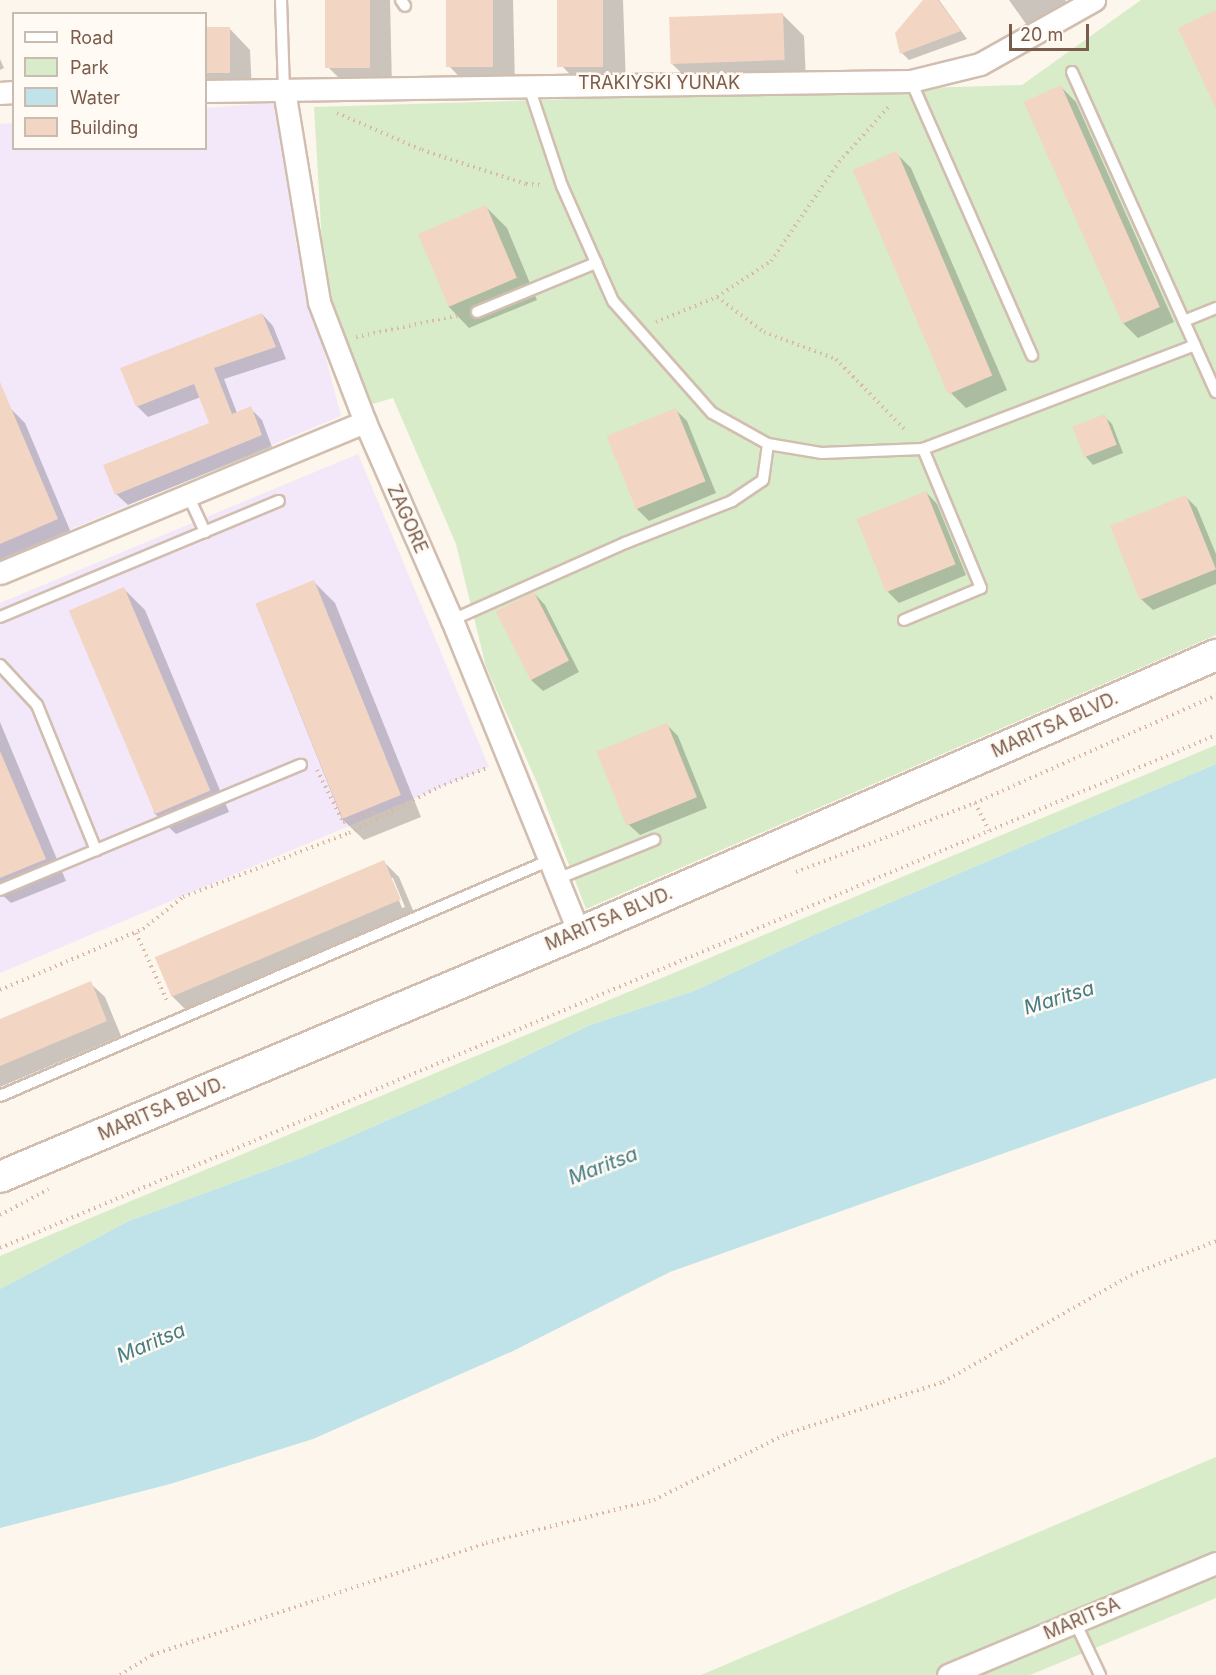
<!DOCTYPE html>
<html>
<head>
<meta charset="utf-8">
<style>
	body { margin:0 }
	#map { position:relative; width:1216px; height:1675px; overflow:hidden; background:#fdf6ec; font-family:Inter,sans-serif }
	div>[style] { position:absolute }
	.education>* { inset:0; background:#f3e8fa }
	.green>* { inset:0; background:#d8ecc9 }
	.water>* { inset:0; background:#bfe3e8 }
	.shadow>* { inset:0; background:#0003 }
	.building>* { inset:0; background:#f3d5c3; transform-origin:0 0 }
	.path>* { height:4px; margin-top:-2px; transform-origin:0; background:repeating-linear-gradient(90deg,#d9b8a5 0 1.5px,transparent 0 6px) }
	.roads { filter:drop-shadow(2px 0 #d1beb0) drop-shadow(-2px 0 #d1beb0) drop-shadow(0 2px #d1beb0) drop-shadow(0 -2px #d1beb0) }
	.lane>* { height:10px; margin:-5px; padding:0 5px; transform-origin:5px; border-radius:5px; background:#fff }
	.street>* { height:21px; margin:-10.5px; padding:0 10.5px; transform-origin:10.5px; border-radius:10.5px; background:#fff }
	.secondary>* { height:30px; margin:-15px; padding:0 15px; transform-origin:15px; border-radius:15px; background:#fff }
	span { translate:-50% -50%; white-space:nowrap; text-align:center; line-height:1.15; -webkit-text-stroke:5px #fffaf3; paint-order:stroke }
	.street-label { font-size:18px; color:#7a5c4d }
	.water-label { font-size:20px; color:#437c86; font-style:italic }
	.legend { position:absolute; left:12px; top:12px; width:195px; height:138px; box-sizing:border-box; background:#fffaf3; border:2px solid #cabbb1; margin:0; padding:8px 10px; list-style:none; font-size:18px; color:#7a5c4d }
	.legend li { display:flex; align-items:center; gap:12px; height:30px }
	.legend b { width:30px; border:2px solid #cabbb1 }
	.scale { position:absolute; left:1009px; top:24px; width:80px; height:27px; box-sizing:border-box; border:3px solid #7a5c4d; border-top:0; padding-left:8px; font-size:18px; line-height:21px; white-space:nowrap; color:#7a5c4d; -webkit-text-stroke:4px #fffaf3; paint-order:stroke }
</style>
</head>
<body>
<div id="map">
	<div class="education">
		<div style="clip-path:polygon(281px 102px,296px 243px,341px 416px,0 559px,0 124px,13px 123px,14px 148px,206px 148px,206px 108px)"></div>
		<div style="clip-path:polygon(358px 454px,489px 767px,0 973px,0 603px)"></div>
	</div>
	<div class="green">
		<div style="clip-path:polygon(1141px 0,1216px 0,1216px 635px,586px 909px,538px 785px,486px 667px,456px 544px,393px 398px,359px 408px,325px 295px,314px 107px,1022px 85px)"></div>
		<div style="clip-path:polygon(1216px 745px,1216px 764px,814px 935px,694px 991px,590px 1025px,448px 1094px,303px 1157px,129px 1221px,0 1289px,0 1256px)"></div>
		<div style="clip-path:polygon(1216px 1457px,1216px 1598px,1030px 1675px,701px 1675px)"></div>
	</div>
	<div class="water">
		<div style="clip-path:polygon(1216px 764px,1216px 1078px,670px 1272px,513px 1351px,313px 1439px,170px 1484px,0 1528px,0 1289px,129px 1221px,303px 1157px,448px 1094px,590px 1025px,694px 991px,814px 935px)"></div>
	</div>
	<div class="shadow">
		<div style="clip-path:polygon(327px 0,390px 0,392px 88px,350px 89px,329px 68px)"></div>
		<div style="clip-path:polygon(447px 0,513px 0,515px 86px,470px 88px,449px 66px)"></div>
		<div style="clip-path:polygon(559px 0,623px 0,626px 86px,583px 88px,562px 66px)"></div>
		<div style="clip-path:polygon(925px 0,939px 0,967px 39px,909px 60px,902px 53px)"></div>
		<div style="clip-path:polygon(1009px 0,1065px 0,1072px 7px,1031px 31px)"></div>
		<div style="clip-path:polygon(783px 15px,804px 36px,806px 81px,694px 85px,672px 64px)"></div>
		<div style="clip-path:polygon(229px 28px,250px 50px,252px 93px,206px 95px,206px 29px)"></div>
		<div style="clip-path:polygon(0 59px,4px 68px,0 70px)"></div>
		<div style="clip-path:polygon(1061px 87px,1076px 102px,1174px 322px,1138px 338px,1123px 323px)"></div>
		<div style="clip-path:polygon(896px 153px,911px 168px,1007px 390px,966px 408px,951px 393px)"></div>
		<div style="clip-path:polygon(486px 207px,507px 228px,537px 300px,469px 328px,448px 306px)"></div>
		<div style="clip-path:polygon(262px 314px,273px 326px,286px 359px,224px 379px,237px 413px,250px 408px,262px 420px,272px 447px,128px 505px,116px 494px,211px 424px,201px 397px,148px 417px,137px 406px)"></div>
		<div style="clip-path:polygon(10px 408px,25px 423px,72px 535px,0 565px,0 412px)"></div>
		<div style="clip-path:polygon(676px 410px,687px 421px,716px 493px,649px 521px,637px 509px)"></div>
		<div style="clip-path:polygon(1104px 416px,1112px 424px,1123px 453px,1093px 465px,1086px 457px)"></div>
		<div style="clip-path:polygon(926px 492px,937px 504px,966px 575px,899px 603px,888px 592px)"></div>
		<div style="clip-path:polygon(1186px 497px,1197px 508px,1216px 554px,1216px 584px,1153px 610px,1141px 599px)"></div>
		<div style="clip-path:polygon(313px 581px,335px 603px,421px 817px,364px 840px,342px 819px,256px 604px)"></div>
		<div style="clip-path:polygon(124px 589px,145px 610px,229px 812px,176px 834px,154px 813px)"></div>
		<div style="clip-path:polygon(534px 593px,545px 605px,579px 672px,543px 691px,531px 680px)"></div>
		<div style="clip-path:polygon(0 722px,66px 881px,11px 903px,0 893px)"></div>
		<div style="clip-path:polygon(667px 725px,678px 736px,707px 808px,640px 835px,628px 824px)"></div>
		<div style="clip-path:polygon(evenodd,384px 862px,399px 877px,415px 915px,187px 1011px,172px 996px,384px 862px,390px 878px,393px 878px,405px 907px,402px 908px,390px 878px)"></div>
		<div style="clip-path:polygon(90px 983px,105px 997px,121px 1036px,0 1087px,0 1021px)"></div>
	</div>
	<div class="building">
		<div style="left:325px;top:0;width:45px;height:68px"></div>
		<div style="left:446px;top:0;width:47px;height:67px"></div>
		<div style="left:557px;top:0;width:46px;height:67px"></div>
		<div style="clip-path:polygon(923px 0,938px 0,961px 31px,900px 54px,895px 33px)"></div>
		<div style="clip-path:polygon(1216px 10px,1216px 109px,1178px 28px)"></div>
		<div style="left:783px;top:13px;width:47px;height:114px;rotate:88deg"></div>
		<div style="left:206px;top:27px;width:24px;height:46px"></div>
		<div style="left:1061px;top:85px;width:243px;height:41px;rotate:66deg"></div>
		<div style="left:897px;top:151px;width:244px;height:48px;rotate:67deg"></div>
		<div style="left:486px;top:205px;width:79px;height:74px;rotate:67deg"></div>
		<div style="clip-path:polygon(262px 313px,276px 347px,214px 368px,232px 414px,251px 406px,262px 435px,115px 495px,103px 465px,209px 423px,194px 384px,136px 407px,120px 368px)"></div>
		<div style="clip-path:polygon(0 382px,58px 519px,0 544px)"></div>
		<div style="left:676px;top:408px;width:79px;height:75px;rotate:68deg"></div>
		<div style="left:1105px;top:414px;width:33px;height:35px;rotate:69deg"></div>
		<div style="left:926px;top:491px;width:79px;height:75px;rotate:68deg"></div>
		<div style="left:1186px;top:495px;width:80px;height:82px;rotate:68deg"></div>
		<div style="left:314px;top:580px;width:232px;height:63px;rotate:68deg"></div>
		<div style="left:124px;top:587px;width:221px;height:60px;rotate:67deg"></div>
		<div style="left:534px;top:592px;width:77px;height:43px;rotate:63deg"></div>
		<div style="left:667px;top:723px;width:80px;height:76px;rotate:68deg"></div>
		<div style="clip-path:polygon(0 751px,46px 859px,0 878px)"></div>
		<div style="left:384px;top:860px;width:43px;height:249px;rotate:67deg"></div>
		<div style="clip-path:polygon(91px 981px,107px 1021px,0 1066px,0 1019px)"></div>
	</div>
	<div class="path">
		<div style="left:337px;top:113px;width:93px;rotate:23.5deg"></div>
		<div style="left:422px;top:150px;width:109px;rotate:18.1deg"></div>
		<div style="left:526px;top:184px;width:16px;rotate:4deg"></div>
		<div style="left:717px;top:297px;width:59px;rotate:36.7deg"></div>
		<div style="left:764px;top:332px;width:77px;rotate:20.6deg"></div>
		<div style="left:836px;top:359px;width:100px;rotate:45.8deg"></div>
		<div style="left:656px;top:322px;width:66px;rotate:-22.3deg"></div>
		<div style="left:717px;top:297px;width:65px;rotate:-33.7deg"></div>
		<div style="left:771px;top:261px;width:120px;rotate:-55.5deg"></div>
		<div style="left:839px;top:162px;width:78px;rotate:-48.1deg"></div>
		<div style="left:356px;top:337px;width:106px;rotate:-11.9deg"></div>
		<div style="left:317px;top:770px;width:58px;rotate:63.4deg"></div>
		<div style="left:343px;top:822px;width:33px;rotate:-18deg"></div>
		<div style="left:374px;top:812px;width:9px;rotate:54deg"></div>
		<div style="left:975px;top:803px;width:31px;rotate:63deg"></div>
		<div style="left:796px;top:872px;width:192px;rotate:-21.1deg"></div>
		<div style="left:975px;top:803px;width:264px;rotate:-24.1deg"></div>
		<div style="left:136px;top:933px;width:77px;rotate:65.4deg"></div>
		<div style="left:0;top:990px;width:155px;rotate:-23.1deg"></div>
		<div style="left:143px;top:929px;width:51px;rotate:-38.7deg"></div>
		<div style="left:183px;top:897px;width:178px;rotate:-21.1deg"></div>
		<div style="left:349px;top:833px;width:101px;rotate:-27.1deg"></div>
		<div style="left:439px;top:787px;width:52px;rotate:-21.6deg"></div>
		<div style="left:0;top:1215px;width:55px;rotate:-28deg"></div>
		<div style="left:0;top:1248px;width:1320px;rotate:-22.87deg"></div>
		<div style="left:120px;top:1675px;width:38px;rotate:-32deg"></div>
		<div style="left:152px;top:1655px;width:352px;rotate:-18.5deg"></div>
		<div style="left:486px;top:1543px;width:173px;rotate:-14.4deg"></div>
		<div style="left:654px;top:1500px;width:148px;rotate:-26.6deg"></div>
		<div style="left:786px;top:1434px;width:165px;rotate:-18.3deg"></div>
		<div style="left:943px;top:1382px;width:216px;rotate:-29.6deg"></div>
		<div style="left:1131px;top:1275px;width:92px;rotate:-21.8deg"></div>
	</div>
	<div class="roads">
		<div class="lane">
			<div style="left:281px;top:0;width:90px;rotate:88.1deg"></div>
			<div style="left:401px;top:0;width:7px;rotate:56deg"></div>
			<div style="left:1072px;top:72px;width:351px;rotate:65.8deg"></div>
			<div style="left:911px;top:81px;width:300px;rotate:66.2deg"></div>
			<div style="left:477px;top:312px;width:129px;rotate:-22.4deg"></div>
			<div style="left:1184px;top:321px;width:35px;rotate:-22deg"></div>
			<div style="left:768px;top:444px;width:55px;rotate:9.5deg"></div>
			<div style="left:822px;top:453px;width:101px;rotate:-2.3deg"></div>
			<div style="left:923px;top:449px;width:291px;rotate:-20.9deg"></div>
			<div style="left:188px;top:495px;width:41px;rotate:65.3deg"></div>
			<div style="left:0;top:617px;width:302px;rotate:-22.6deg"></div>
			<div style="left:452px;top:620px;width:189px;rotate:-24deg"></div>
			<div style="left:625px;top:543px;width:115px;rotate:-21.4deg"></div>
			<div style="left:732px;top:501px;width:37px;rotate:-34deg"></div>
			<div style="left:763px;top:480px;width:36px;rotate:-82deg"></div>
			<div style="left:768px;top:444px;width:64px;rotate:-151deg"></div>
			<div style="left:712px;top:413px;width:149px;rotate:-131.5deg"></div>
			<div style="left:613px;top:301px;width:126px;rotate:-113.9deg"></div>
			<div style="left:562px;top:186px;width:108px;rotate:-108.4deg"></div>
			<div style="left:904px;top:620px;width:83px;rotate:-22.6deg"></div>
			<div style="left:981px;top:588px;width:151px;rotate:-112.6deg"></div>
			<div style="left:0;top:665px;width:54px;rotate:47.2deg"></div>
			<div style="left:37px;top:705px;width:157px;rotate:67.9deg"></div>
			<div style="left:557px;top:879px;width:105px;rotate:-21.9deg"></div>
			<div style="left:0;top:890px;width:326px;rotate:-22.6deg"></div>
			<div style="left:0;top:1096px;width:598px;rotate:-23.22deg"></div>
			<div style="left:1075px;top:1622px;width:59px;rotate:64.7deg"></div>
		</div>
		<div class="street">
			<div style="left:284px;top:90px;width:215px;rotate:80.6deg"></div>
			<div style="left:319px;top:302px;width:129px;rotate:69deg"></div>
			<div style="left:365px;top:422px;width:216px;rotate:66.3deg"></div>
			<div style="left:452px;top:620px;width:338px;rotate:67.9deg"></div>
			<div style="left:206px;top:91px;width:705px;rotate:-0.81deg"></div>
			<div style="left:911px;top:81px;width:71px;rotate:-13.8deg"></div>
			<div style="left:980px;top:64px;width:131px;rotate:-29.3deg"></div>
			<div style="left:0;top:93px;width:14px;rotate:-4deg"></div>
			<div style="left:0;top:573px;width:395px;rotate:-22.5deg"></div>
			<div style="left:948px;top:1675px;width:290px;rotate:-22.7deg"></div>
		</div>
		<div class="secondary">
			<div style="left:0;top:1177px;width:628px;rotate:-22.85deg"></div>
			<div style="left:579px;top:933px;width:695px;rotate:-23.58deg"></div>
		</div>
	</div>
	<div class="street-label">
		<span style="left:659px;top:83px">TRAKIYSKI YUNAK</span>
		<span style="left:407px;top:519px;rotate:66deg">ZAGORE</span>
		<span style="left:1055px;top:725px;rotate:-24deg">MARITSA BLVD.</span>
		<span style="left:609px;top:919px;rotate:-23deg">MARITSA BLVD.</span>
		<span style="left:162px;top:1109px;rotate:-23deg">MARITSA BLVD.</span>
		<span style="left:1082px;top:1619px;rotate:-23deg">MARITSA</span>
	</div>
	<div class="water-label">
		<span style="left:1059px;top:998px;rotate:-17deg">Maritsa</span>
		<span style="left:603px;top:1166px;rotate:-21deg">Maritsa</span>
		<span style="left:151px;top:1343px;rotate:-23deg">Maritsa</span>
	</div>
	<ul class="legend">
	<li><b style="height:8px;background:#fff"></b>Road</li>
	<li><b style="height:16px;background:#d8ecc9"></b>Park</li>
	<li><b style="height:16px;background:#bfe3e8"></b>Water</li>
	<li><b style="height:16px;background:#f3d5c3"></b>Building</li>
	</ul>
	<div class="scale">20 m</div>
</div>
</body>
</html>
